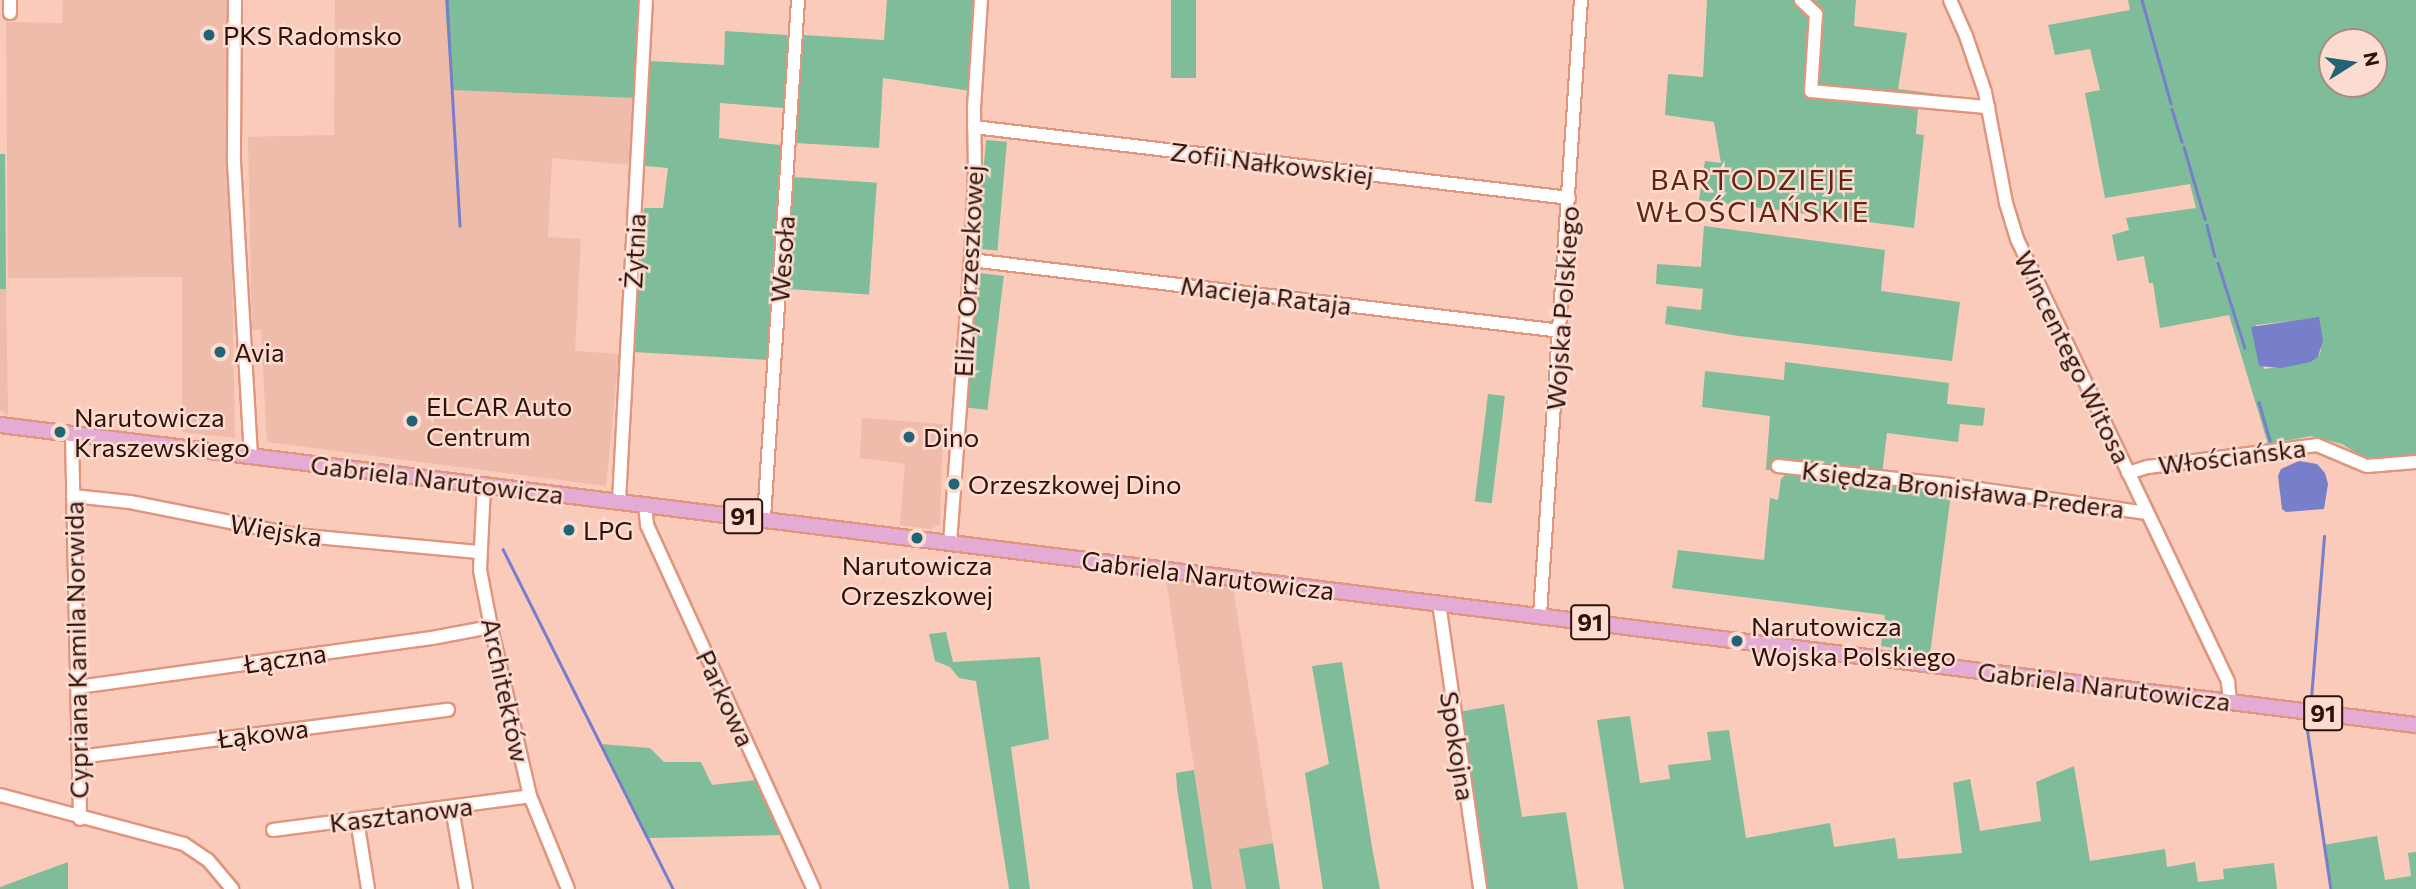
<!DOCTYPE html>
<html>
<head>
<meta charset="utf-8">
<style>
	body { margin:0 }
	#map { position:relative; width:2416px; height:889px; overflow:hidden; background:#facabb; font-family:Commissioner,sans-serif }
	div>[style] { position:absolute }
	.built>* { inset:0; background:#efbbaa }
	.green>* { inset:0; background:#7fbc99; transform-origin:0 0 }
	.water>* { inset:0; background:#777eca }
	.stream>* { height:2.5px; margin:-1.25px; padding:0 1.25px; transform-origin:1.25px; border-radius:1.25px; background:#777eca }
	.roads { filter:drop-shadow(2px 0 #e0957d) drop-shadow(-2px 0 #e0957d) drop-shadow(0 2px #e0957d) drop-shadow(0 -2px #e0957d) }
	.minor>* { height:12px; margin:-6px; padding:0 6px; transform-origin:6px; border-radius:6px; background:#fff }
	.major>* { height:14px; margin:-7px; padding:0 7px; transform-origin:7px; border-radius:7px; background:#e4acd4 }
	.dots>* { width:19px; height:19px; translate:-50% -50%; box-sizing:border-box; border:4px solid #fcdcd1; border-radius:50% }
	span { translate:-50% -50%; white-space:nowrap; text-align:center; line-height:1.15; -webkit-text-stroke:5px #fcdcd1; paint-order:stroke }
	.shield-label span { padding:2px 5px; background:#fcdcd1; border:2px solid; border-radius:5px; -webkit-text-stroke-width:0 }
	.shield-label { font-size:24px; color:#2e1209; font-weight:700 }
	.poi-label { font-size:26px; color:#2e1209 }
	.left { translate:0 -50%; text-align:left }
	.street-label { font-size:26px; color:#2e1209 }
	.neighbourhood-label { font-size:28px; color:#64240e; letter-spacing:2px }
	.north { position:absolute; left:2318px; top:28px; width:70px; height:70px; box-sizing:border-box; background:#fcdcd1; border:2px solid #aa8b81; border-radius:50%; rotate:78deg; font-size:19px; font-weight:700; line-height:28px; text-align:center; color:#2e1209 }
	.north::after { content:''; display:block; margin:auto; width:24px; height:32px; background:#206476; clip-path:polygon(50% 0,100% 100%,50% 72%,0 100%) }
</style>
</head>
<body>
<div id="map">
	<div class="built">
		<div style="clip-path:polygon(63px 0,227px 0,235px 438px,182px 432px,182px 277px,8px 278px,6px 22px,62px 23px)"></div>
		<div style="clip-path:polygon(335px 0,445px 0,451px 90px,634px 98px,631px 165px,552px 158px,548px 237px,581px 239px,575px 351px,619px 354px,606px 486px,267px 442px,261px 330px,252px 330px,248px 137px,334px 135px)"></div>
		<div style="clip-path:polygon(0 289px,6px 289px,8px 415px,0 410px)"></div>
		<div style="clip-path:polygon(862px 418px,943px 424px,940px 524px,931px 529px,900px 525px,905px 464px,860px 458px)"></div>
		<div style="clip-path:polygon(1166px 578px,1233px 587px,1273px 843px,1240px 849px,1246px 889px,1212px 889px)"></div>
	</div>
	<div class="green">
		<div style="clip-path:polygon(445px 0,639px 0,636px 26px,639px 73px,634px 98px,451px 90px)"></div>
		<div style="clip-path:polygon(887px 0,974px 0,971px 91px,883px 78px,879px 148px,796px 143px,802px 35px,884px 40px)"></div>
		<div style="left:1171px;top:0;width:25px;height:78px"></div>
		<div style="clip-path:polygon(1707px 0,1856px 0,1854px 26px,1907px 33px,1898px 89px,1974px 99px,1978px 113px,1918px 108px,1916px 134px,1924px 135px,1914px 228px,1699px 200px,1705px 161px,1721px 163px,1714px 122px,1665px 115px,1668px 74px,1703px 77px)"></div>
		<div style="clip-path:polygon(evenodd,2128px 0,2416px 0,2416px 456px,2387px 461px,2365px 458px,2342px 444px,2311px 436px,2268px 444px,2229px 315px,2160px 328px,2153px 283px,2149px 283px,2144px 256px,2117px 261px,2112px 235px,2129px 230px,2126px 218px,2196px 208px,2190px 184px,2105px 198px,2085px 93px,2100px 90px,2090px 49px,2055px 55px,2048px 25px,2130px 10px,2128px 0,2332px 42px,2374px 42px,2374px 84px,2332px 84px,2332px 42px,2128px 0,2315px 318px,2321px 351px,2318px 357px,2311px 362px,2264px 369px,2256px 325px,2315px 318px)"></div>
		<div style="clip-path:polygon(725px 31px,787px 35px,792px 42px,788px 103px,784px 108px,720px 103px,719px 138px,780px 145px,783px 160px,777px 275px,768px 360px,634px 352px,644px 208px,663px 208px,668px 168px,645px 166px,650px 61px,724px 65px)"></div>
		<div style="left:986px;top:140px;width:21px;height:109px;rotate:5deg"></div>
		<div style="clip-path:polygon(0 154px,5px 154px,6px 289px,0 289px)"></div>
		<div style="left:793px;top:177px;width:84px;height:112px;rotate:4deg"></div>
		<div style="clip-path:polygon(1704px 226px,1885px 250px,1881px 291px,1960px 302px,1952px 361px,1739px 336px,1665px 324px,1667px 306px,1701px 310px,1703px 289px,1656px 284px,1657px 264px,1701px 267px)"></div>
		<div style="left:980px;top:273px;width:24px;height:135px;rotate:7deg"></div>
		<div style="clip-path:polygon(1785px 362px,1949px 383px,1947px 404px,1985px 408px,1983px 426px,1960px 424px,1958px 442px,1887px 433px,1882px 474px,1774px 461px,1773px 470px,1766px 470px,1770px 416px,1702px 407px,1705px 371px,1784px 380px)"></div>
		<div style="left:1488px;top:394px;width:17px;height:108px;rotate:7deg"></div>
		<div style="clip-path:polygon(1787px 473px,1881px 482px,1881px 485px,1951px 494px,1930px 654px,1881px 646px,1885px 615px,1672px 588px,1678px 550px,1764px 560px,1770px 498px,1778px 500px,1781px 479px)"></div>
		<div style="clip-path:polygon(946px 632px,953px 662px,1040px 657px,1049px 739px,1011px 747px,1030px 889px,1009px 889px,976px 681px,959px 678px,950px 667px,935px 661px,929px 634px)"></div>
		<div style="clip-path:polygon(1342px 662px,1373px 853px,1380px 889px,1323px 889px,1305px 773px,1329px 764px,1312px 666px)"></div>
		<div style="clip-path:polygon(1504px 704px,1522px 817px,1566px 812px,1578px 889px,1484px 889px,1458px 712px)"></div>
		<div style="clip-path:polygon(1630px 716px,1640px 783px,1670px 779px,1668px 765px,1711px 760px,1707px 732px,1729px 730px,1746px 838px,1830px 823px,1834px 847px,1895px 838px,1898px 859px,1962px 853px,1953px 783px,1970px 779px,1980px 831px,2041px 821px,2036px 782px,2074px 766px,2090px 861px,2165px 849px,2167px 867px,2195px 862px,2198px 882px,2224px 879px,2223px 869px,2274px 863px,2277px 889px,1624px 889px,1597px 720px)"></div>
		<div style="clip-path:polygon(600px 744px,650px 748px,664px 762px,701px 762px,712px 785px,757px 780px,781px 835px,646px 838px)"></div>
		<div style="clip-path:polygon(1194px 770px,1212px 889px,1193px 889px,1177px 788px,1176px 773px)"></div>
		<div style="clip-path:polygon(2377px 836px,2385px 880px,2411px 876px,2408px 853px,2416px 852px,2416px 889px,2330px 889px,2323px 845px)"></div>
		<div style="clip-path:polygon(1273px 843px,1280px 889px,1246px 889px,1239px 849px)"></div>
		<div style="clip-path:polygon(68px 862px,68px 889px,0 889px,0 887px)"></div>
	</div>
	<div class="water">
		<div style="clip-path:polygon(2319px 317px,2323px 340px,2318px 357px,2311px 362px,2281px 368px,2259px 366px,2251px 327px)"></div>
		<div style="clip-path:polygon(2299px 461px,2317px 464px,2325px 473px,2328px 484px,2324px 509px,2286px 512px,2282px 509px,2278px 476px,2281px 469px)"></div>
	</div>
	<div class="stream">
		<div style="left:447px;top:0;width:226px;rotate:86.7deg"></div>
		<div style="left:2142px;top:0;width:107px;rotate:74.3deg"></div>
		<div style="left:2172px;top:109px;width:34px;rotate:73deg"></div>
		<div style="left:2184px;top:147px;width:75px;rotate:73.7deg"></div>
		<div style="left:2207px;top:225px;width:32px;rotate:76deg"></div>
		<div style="left:2218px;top:263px;width:89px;rotate:72.4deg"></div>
		<div style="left:2259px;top:402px;width:40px;rotate:74deg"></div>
		<div style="left:503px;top:549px;width:380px;rotate:63.4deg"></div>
		<div style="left:2311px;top:698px;width:162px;rotate:-85.4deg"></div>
		<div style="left:2307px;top:727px;width:164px;rotate:81.6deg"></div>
	</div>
	<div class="roads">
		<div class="minor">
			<div style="left:10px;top:0;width:13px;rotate:90deg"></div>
			<div style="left:235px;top:0;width:162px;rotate:90.4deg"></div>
			<div style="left:234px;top:162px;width:294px;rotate:86.7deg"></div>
			<div style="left:1801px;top:0;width:21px;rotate:43deg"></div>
			<div style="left:1816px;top:14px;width:77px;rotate:93.7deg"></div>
			<div style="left:1811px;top:91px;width:178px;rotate:5.2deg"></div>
			<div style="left:1950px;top:0;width:39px;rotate:66deg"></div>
			<div style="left:1966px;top:36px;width:59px;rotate:71.3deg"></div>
			<div style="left:1985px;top:92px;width:113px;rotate:79.3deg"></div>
			<div style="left:2006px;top:203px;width:38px;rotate:73deg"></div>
			<div style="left:2017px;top:239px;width:491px;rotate:64.5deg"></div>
			<div style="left:2228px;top:682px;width:20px;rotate:84deg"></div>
			<div style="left:974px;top:127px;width:599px;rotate:6.8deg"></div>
			<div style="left:971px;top:260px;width:594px;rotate:6.86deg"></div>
			<div style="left:72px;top:434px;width:385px;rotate:88.8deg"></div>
			<div style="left:1778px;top:466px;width:166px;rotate:6.2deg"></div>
			<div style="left:1943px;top:484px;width:206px;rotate:8.1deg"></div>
			<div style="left:2128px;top:473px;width:21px;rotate:-17deg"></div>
			<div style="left:2148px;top:467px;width:170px;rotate:-7.4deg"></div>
			<div style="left:2317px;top:445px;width:54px;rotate:22.8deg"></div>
			<div style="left:2367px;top:466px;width:49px;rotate:-4.7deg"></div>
			<div style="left:484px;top:485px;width:85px;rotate:92.7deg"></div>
			<div style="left:480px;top:570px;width:58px;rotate:79.1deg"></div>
			<div style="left:491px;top:627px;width:173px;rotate:77deg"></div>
			<div style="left:530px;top:796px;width:100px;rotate:67.8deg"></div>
			<div style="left:73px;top:496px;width:57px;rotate:6deg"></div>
			<div style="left:130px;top:502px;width:168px;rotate:11.3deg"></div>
			<div style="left:295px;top:535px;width:186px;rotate:5.3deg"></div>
			<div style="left:619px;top:501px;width:502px;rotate:-86.92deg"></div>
			<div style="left:645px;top:505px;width:20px;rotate:84deg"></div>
			<div style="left:647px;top:525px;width:400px;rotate:65.4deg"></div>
			<div style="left:764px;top:518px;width:519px;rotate:-86.24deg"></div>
			<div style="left:950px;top:543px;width:284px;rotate:-85.8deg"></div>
			<div style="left:971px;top:260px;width:88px;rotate:-87.4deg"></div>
			<div style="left:975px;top:172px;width:64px;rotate:-90.9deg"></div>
			<div style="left:974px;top:108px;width:108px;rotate:-86.3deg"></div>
			<div style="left:1439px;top:603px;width:289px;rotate:81.8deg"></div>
			<div style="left:1540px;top:615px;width:616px;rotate:-86.19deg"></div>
			<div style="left:78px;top:687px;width:357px;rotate:-7.9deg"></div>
			<div style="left:432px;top:638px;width:60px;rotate:-10.6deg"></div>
			<div style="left:79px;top:757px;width:372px;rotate:-7.3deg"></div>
			<div style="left:0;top:795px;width:190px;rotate:14.9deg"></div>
			<div style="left:184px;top:844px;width:29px;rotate:34deg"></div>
			<div style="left:208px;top:860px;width:38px;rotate:50deg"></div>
			<div style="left:452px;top:808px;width:82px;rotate:80.2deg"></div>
			<div style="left:357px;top:820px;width:70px;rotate:80.9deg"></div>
			<div style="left:273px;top:830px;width:259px;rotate:-7.5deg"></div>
		</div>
		<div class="major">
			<div style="left:0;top:425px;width:2435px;rotate:7.08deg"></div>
		</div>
	</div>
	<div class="dots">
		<div style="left:209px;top:35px;background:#206476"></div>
		<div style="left:220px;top:352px;background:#206476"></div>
		<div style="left:412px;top:421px;background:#206476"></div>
		<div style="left:60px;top:432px;background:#206476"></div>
		<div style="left:909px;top:437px;background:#206476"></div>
		<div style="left:954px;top:484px;background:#206476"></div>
		<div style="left:569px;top:530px;background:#206476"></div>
		<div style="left:917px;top:538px;background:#206476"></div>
		<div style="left:1737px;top:641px;background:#206476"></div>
	</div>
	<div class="shield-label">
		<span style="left:743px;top:516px">91</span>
		<span style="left:1590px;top:622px">91</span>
		<span style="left:2323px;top:713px">91</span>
	</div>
	<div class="poi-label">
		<span class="left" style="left:223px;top:35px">PKS Radomsko</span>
		<span class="left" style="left:234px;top:352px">Avia</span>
		<span class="left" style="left:426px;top:421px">ELCAR Auto<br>Centrum</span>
		<span class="left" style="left:74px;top:432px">Narutowicza<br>Kraszewskiego</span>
		<span class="left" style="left:923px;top:437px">Dino</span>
		<span class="left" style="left:968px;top:484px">Orzeszkowej Dino</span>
		<span class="left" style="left:583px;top:530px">LPG</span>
		<span style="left:917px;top:580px">Narutowicza<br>Orzeszkowej</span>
		<span class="left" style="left:1751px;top:641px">Narutowicza<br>Wojska Polskiego</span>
	</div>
	<div class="street-label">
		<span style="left:1272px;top:163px;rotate:7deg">Zofii Nałkowskiej</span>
		<span style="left:634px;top:251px;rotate:-87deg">Żytnia</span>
		<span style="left:782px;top:259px;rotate:-86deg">Wesoła</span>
		<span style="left:968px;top:271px;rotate:-87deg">Elizy Orzeszkowej</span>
		<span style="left:1266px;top:295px;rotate:7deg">Macieja Rataja</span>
		<span style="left:1562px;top:308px;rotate:-86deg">Wojska Polskiego</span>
		<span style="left:2073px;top:357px;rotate:64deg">Wincentego Witosa</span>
		<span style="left:2232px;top:456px;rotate:-7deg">Włościańska</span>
		<span style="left:437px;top:479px;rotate:7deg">Gabriela Narutowicza</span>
		<span style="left:1963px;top:489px;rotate:7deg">Księdza Bronisława Predera</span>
		<span style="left:276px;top:530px;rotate:9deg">Wiejska</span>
		<span style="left:1208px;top:575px;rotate:7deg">Gabriela Narutowicza</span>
		<span style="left:76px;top:650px;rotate:-91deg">Cypriana Kamila Norwida</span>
		<span style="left:285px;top:658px;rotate:-8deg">Łączna</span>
		<span style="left:2104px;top:686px;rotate:7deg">Gabriela Narutowicza</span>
		<span style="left:506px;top:690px;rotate:78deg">Architektów</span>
		<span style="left:726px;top:698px;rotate:65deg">Parkowa</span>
		<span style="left:263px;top:733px;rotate:-7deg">Łąkowa</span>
		<span style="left:1458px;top:746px;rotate:81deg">Spokojna</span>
		<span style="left:401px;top:814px;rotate:-7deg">Kasztanowa</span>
	</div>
	<div class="neighbourhood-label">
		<span style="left:1753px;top:195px">BARTODZIEJE<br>WŁOŚCIAŃSKIE</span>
	</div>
	<div class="north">N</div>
</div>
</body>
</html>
